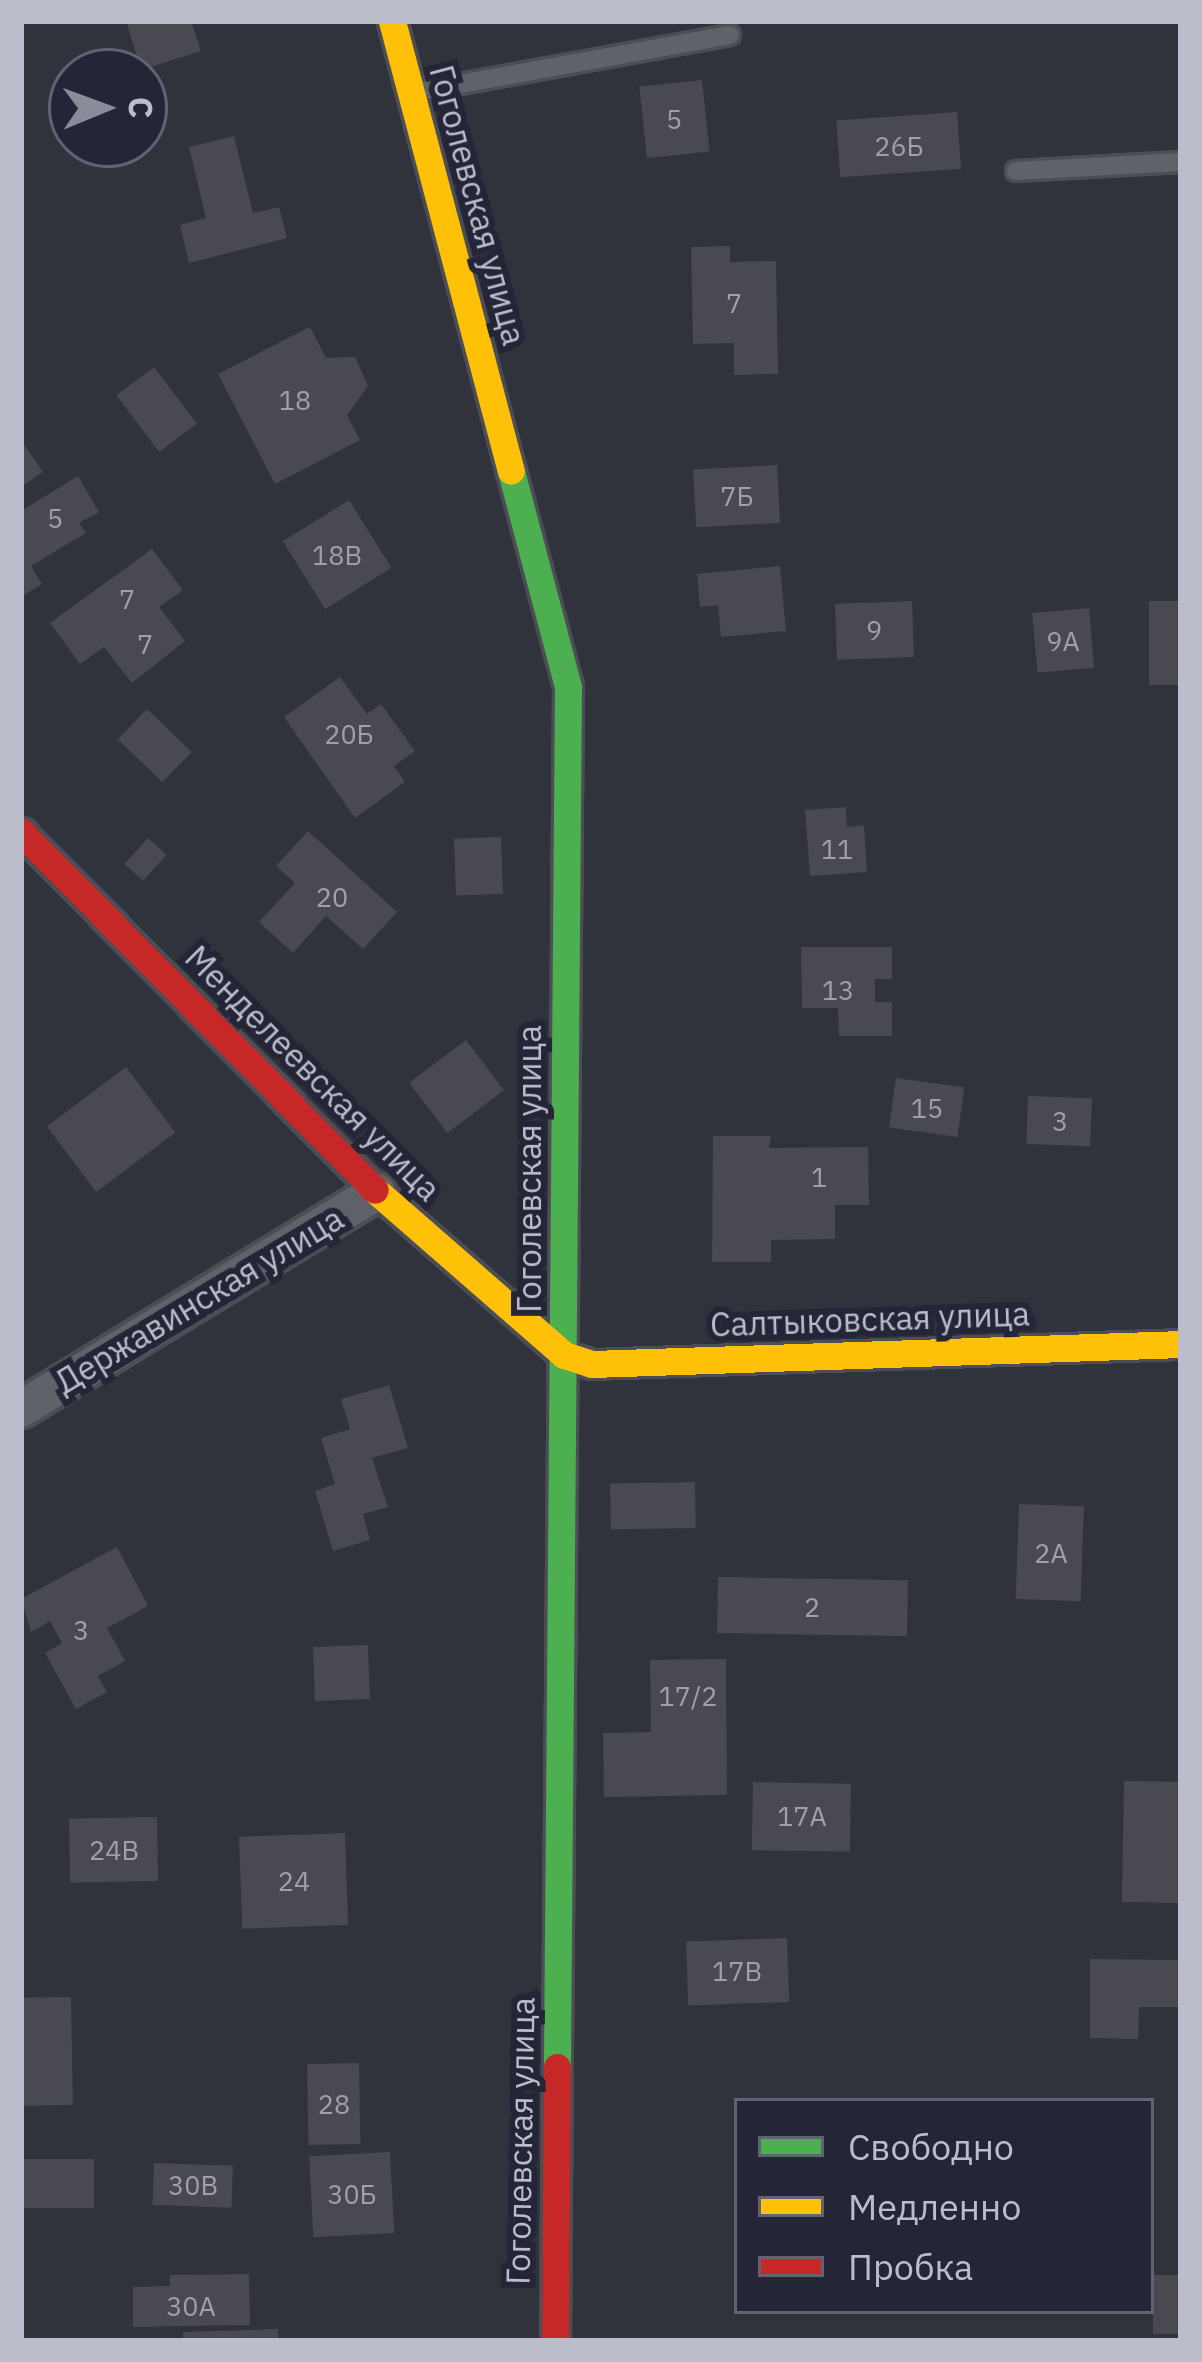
<!DOCTYPE html>
<html>
<head>
<meta charset="utf-8">
<style>
	body { margin:0 }
	#map { position:relative; width:1202px; height:2362px; overflow:hidden; background:#30323c; font-family:"IBM Plex Sans",sans-serif }
	div>[style] { position:absolute }
	.building>* { inset:0; background:#484951; transform-origin:0 0 }
	.roads { filter:drop-shadow(3px 0 #4c4d55) drop-shadow(-3px 0 #4c4d55) drop-shadow(0 3px #4c4d55) drop-shadow(0 -3px #4c4d55) }
	.lane>* { height:18px; margin:-9px; padding:0 9px; transform-origin:9px; border-radius:9px; background:#60626a }
	.street>* { height:36px; margin:-18px; padding:0 18px; transform-origin:18px; border-radius:18px; background:#60626a }
	.fast>* { height:27px; margin:-13.5px; padding:0 13.5px; transform-origin:13.5px; border-radius:13.5px; background:#4caf50 }
	.slow>* { height:27px; margin:-13.5px; padding:0 13.5px; transform-origin:13.5px; border-radius:13.5px; background:#ffc107 }
	.jam>* { height:27px; margin:-13.5px; padding:0 13.5px; transform-origin:13.5px; border-radius:13.5px; background:#c62828 }
	span { translate:-50% -50%; white-space:nowrap; text-align:center; line-height:1.15; -webkit-text-stroke:12px #242536; paint-order:stroke }
	.number-label { font-size:27px; color:#9fa0ac }
	.number-label span { -webkit-text-stroke-width:0 }
	.street-label { font-size:33px; color:#bcbdcb }
	.frame { position:absolute; inset:0; border:24px solid #bcbdcb; pointer-events:none }
	.legend { position:absolute; left:734px; top:2098px; width:420px; height:216px; box-sizing:border-box; background:#242536; border:3px solid #616272; margin:0; padding:15px 21px; list-style:none; font-size:36px; color:#bcbdcb }
	.legend li { display:flex; align-items:center; gap:24px; height:60px }
	.legend b { width:60px; border:3px solid #616272 }
	.north { position:absolute; left:48px; top:48px; width:120px; height:120px; box-sizing:border-box; background:#242536; border:3px solid #616272; border-radius:50%; rotate:89deg; font-size:33px; font-weight:700; line-height:48px; text-align:center; color:#bcbdcb }
	.north::after { content:''; display:block; margin:auto; width:42px; height:54px; background:#8b8c99; clip-path:polygon(50% 0,100% 100%,50% 72%,0 100%) }
</style>
</head>
<body>
<div id="map">
	<div class="building">
		<div style="clip-path:polygon(126px 21px,191px 21px,201px 51px,141px 70px)"></div>
		<div style="left:702px;top:80px;width:72px;height:63px;rotate:84deg"></div>
		<div style="left:957px;top:112px;width:57px;height:121px;rotate:86deg"></div>
		<div style="clip-path:polygon(234px 136px,253px 213px,279px 207px,287px 238px,189px 263px,180px 225px,206px 218px,189px 147px)"></div>
		<div style="clip-path:polygon(730px 246px,730px 262px,776px 261px,778px 374px,734px 375px,734px 343px,693px 344px,691px 247px)"></div>
		<div style="clip-path:polygon(310px 327px,326px 358px,355px 357px,368px 386px,347px 415px,360px 440px,275px 484px,218px 374px)"></div>
		<div style="left:154px;top:367px;width:71px;height:47px;rotate:53deg"></div>
		<div style="clip-path:polygon(21px 440px,43px 472px,21px 487px)"></div>
		<div style="left:777px;top:465px;width:58px;height:84px;rotate:87deg"></div>
		<div style="clip-path:polygon(78px 476px,99px 512px,79px 523px,86px 533px,31px 566px,42px 584px,21px 597px,21px 511px)"></div>
		<div style="left:349px;top:500px;width:80px;height:78px;rotate:58deg"></div>
		<div style="clip-path:polygon(152px 549px,183px 590px,159px 607px,185px 641px,132px 683px,104px 647px,80px 664px,50px 623px)"></div>
		<div style="clip-path:polygon(780px 566px,786px 631px,721px 637px,718px 605px,700px 607px,697px 574px)"></div>
		<div style="left:912px;top:601px;width:56px;height:77px;rotate:88deg"></div>
		<div style="left:1149px;top:601px;width:32px;height:84px"></div>
		<div style="left:1089px;top:608px;width:60px;height:57px;rotate:85deg"></div>
		<div style="clip-path:polygon(340px 677px,367px 714px,381px 704px,415px 751px,394px 766px,405px 782px,355px 818px,284px 717px)"></div>
		<div style="left:147px;top:709px;width:62px;height:42px;rotate:44deg"></div>
		<div style="clip-path:polygon(846px 807px,847px 827px,864px 825px,867px 872px,810px 876px,805px 810px)"></div>
		<div style="clip-path:polygon(308px 831px,397px 912px,363px 949px,326px 916px,293px 953px,259px 922px,295px 883px,276px 866px)"></div>
		<div style="left:501px;top:837px;width:57px;height:47px;rotate:88deg"></div>
		<div style="left:148px;top:838px;width:25px;height:35px;rotate:42deg"></div>
		<div style="clip-path:polygon(801px 947px,892px 947px,892px 979px,875px 979px,875px 1002px,892px 1002px,892px 1036px,839px 1036px,838px 1008px,802px 1008px)"></div>
		<div style="left:466px;top:1040px;width:63px;height:71px;rotate:53deg"></div>
		<div style="left:126px;top:1067px;width:82px;height:99px;rotate:53deg"></div>
		<div style="left:896px;top:1078px;width:69px;height:50px;rotate:8deg"></div>
		<div style="left:1028px;top:1096px;width:64px;height:48px;rotate:2deg"></div>
		<div style="clip-path:polygon(713px 1136px,771px 1136px,769px 1148px,868px 1147px,869px 1205px,835px 1205px,835px 1239px,771px 1240px,771px 1262px,712px 1262px)"></div>
		<div style="clip-path:polygon(389px 1385px,408px 1448px,372px 1458px,388px 1507px,363px 1514px,370px 1540px,333px 1551px,315px 1491px,335px 1484px,321px 1438px,350px 1429px,341px 1399px)"></div>
		<div style="left:695px;top:1482px;width:46px;height:85px;rotate:89deg"></div>
		<div style="left:1019px;top:1504px;width:65px;height:95px;rotate:2deg"></div>
		<div style="clip-path:polygon(117px 1547px,148px 1606px,107px 1628px,125px 1661px,98px 1676px,107px 1692px,76px 1709px,45px 1653px,62px 1643px,50px 1621px,31px 1632px,21px 1599px)"></div>
		<div style="left:718px;top:1577px;width:190px;height:56px;rotate:1deg"></div>
		<div style="left:368px;top:1645px;width:54px;height:55px;rotate:88deg"></div>
		<div style="clip-path:polygon(726px 1659px,727px 1795px,604px 1797px,603px 1733px,651px 1732px,650px 1660px)"></div>
		<div style="left:1124px;top:1781px;width:57px;height:121px;rotate:1deg"></div>
		<div style="left:753px;top:1782px;width:98px;height:68px;rotate:1deg"></div>
		<div style="left:157px;top:1817px;width:64px;height:88px;rotate:89deg"></div>
		<div style="left:345px;top:1833px;width:92px;height:106px;rotate:88deg"></div>
		<div style="left:787px;top:1938px;width:64px;height:101px;rotate:88deg"></div>
		<div style="clip-path:polygon(1090px 1959px,1181px 1960px,1181px 2007px,1139px 2007px,1138px 2039px,1090px 2038px)"></div>
		<div style="left:71px;top:1997px;width:108px;height:50px;rotate:89deg"></div>
		<div style="left:359px;top:2063px;width:81px;height:52px;rotate:89deg"></div>
		<div style="left:390px;top:2152px;width:81px;height:81px;rotate:87deg"></div>
		<div style="left:94px;top:2159px;width:49px;height:73px;rotate:90deg"></div>
		<div style="left:154px;top:2163px;width:79px;height:42px;rotate:2deg"></div>
		<div style="clip-path:polygon(249px 2274px,250px 2325px,133px 2327px,133px 2287px,170px 2286px,170px 2275px)"></div>
		<div style="left:1153px;top:2275px;width:28px;height:59px"></div>
		<div style="clip-path:polygon(278px 2329px,278px 2341px,183px 2341px,183px 2332px)"></div>
	</div>
	<div class="roads">
		<div class="lane">
			<div style="left:416px;top:92px;width:319px;rotate:-10.3deg"></div>
			<div style="left:1016px;top:171px;width:165px;rotate:-3.1deg"></div>
		</div>
		<div class="street">
			<div style="left:21px;top:1409px;width:417px;rotate:-31.4deg"></div>
		</div>
		<div class="fast">
			<div style="left:511px;top:471px;width:223px;rotate:75.2deg"></div>
			<div style="left:568px;top:687px;width:1380px;rotate:90.46deg"></div>
		</div>
		<div class="slow">
			<div style="left:392px;top:21px;width:465px;rotate:75.2deg"></div>
			<div style="left:375px;top:1190px;width:251px;rotate:41.1deg"></div>
			<div style="left:564px;top:1355px;width:29px;rotate:18deg"></div>
			<div style="left:592px;top:1364px;width:589px;rotate:-1.94deg"></div>
		</div>
		<div class="jam">
			<div style="left:21px;top:832px;width:503px;rotate:45.32deg"></div>
			<div style="left:555px;top:2341px;width:274px;rotate:-89.6deg"></div>
		</div>
	</div>
	<div class="number-label">
		<span style="left:674px;top:119px">5</span>
		<span style="left:899px;top:146px">26Б</span>
		<span style="left:734px;top:303px">7</span>
		<span style="left:295px;top:400px">18</span>
		<span style="left:737px;top:496px">7Б</span>
		<span style="left:55px;top:518px">5</span>
		<span style="left:337px;top:555px">18В</span>
		<span style="left:127px;top:599px">7</span>
		<span style="left:874px;top:630px">9</span>
		<span style="left:1063px;top:641px">9А</span>
		<span style="left:145px;top:644px">7</span>
		<span style="left:349px;top:734px">20Б</span>
		<span style="left:837px;top:849px">11</span>
		<span style="left:332px;top:897px">20</span>
		<span style="left:838px;top:990px">13</span>
		<span style="left:927px;top:1108px">15</span>
		<span style="left:1060px;top:1121px">3</span>
		<span style="left:819px;top:1177px">1</span>
		<span style="left:1051px;top:1553px">2А</span>
		<span style="left:812px;top:1607px">2</span>
		<span style="left:81px;top:1630px">3</span>
		<span style="left:688px;top:1696px">17/2</span>
		<span style="left:802px;top:1816px">17А</span>
		<span style="left:114px;top:1850px">24В</span>
		<span style="left:294px;top:1881px">24</span>
		<span style="left:737px;top:1971px">17В</span>
		<span style="left:334px;top:2104px">28</span>
		<span style="left:193px;top:2185px">30В</span>
		<span style="left:352px;top:2194px">30Б</span>
		<span style="left:191px;top:2306px">30А</span>
	</div>
	<div class="street-label">
		<span style="left:478px;top:205px;rotate:75deg">Гоголевская улица</span>
		<span style="left:313px;top:1073px;rotate:45deg">Менделеевская улица</span>
		<span style="left:529px;top:1169px;rotate:-90deg">Гоголевская улица</span>
		<span style="left:199px;top:1300px;rotate:-31deg">Державинская улица</span>
		<span style="left:870px;top:1319px;rotate:-2deg">Салтыковская улица</span>
		<span style="left:520px;top:2141px;rotate:-89deg">Гоголевская улица</span>
	</div>
	<div class="frame"></div>
	<ul class="legend">
	<li><b style="height:15px;background:#4caf50"></b>Свободно</li>
	<li><b style="height:15px;background:#ffc107"></b>Медленно</li>
	<li><b style="height:15px;background:#c62828"></b>Пробка</li>
	</ul>
	<div class="north">С</div>
</div>
</body>
</html>
